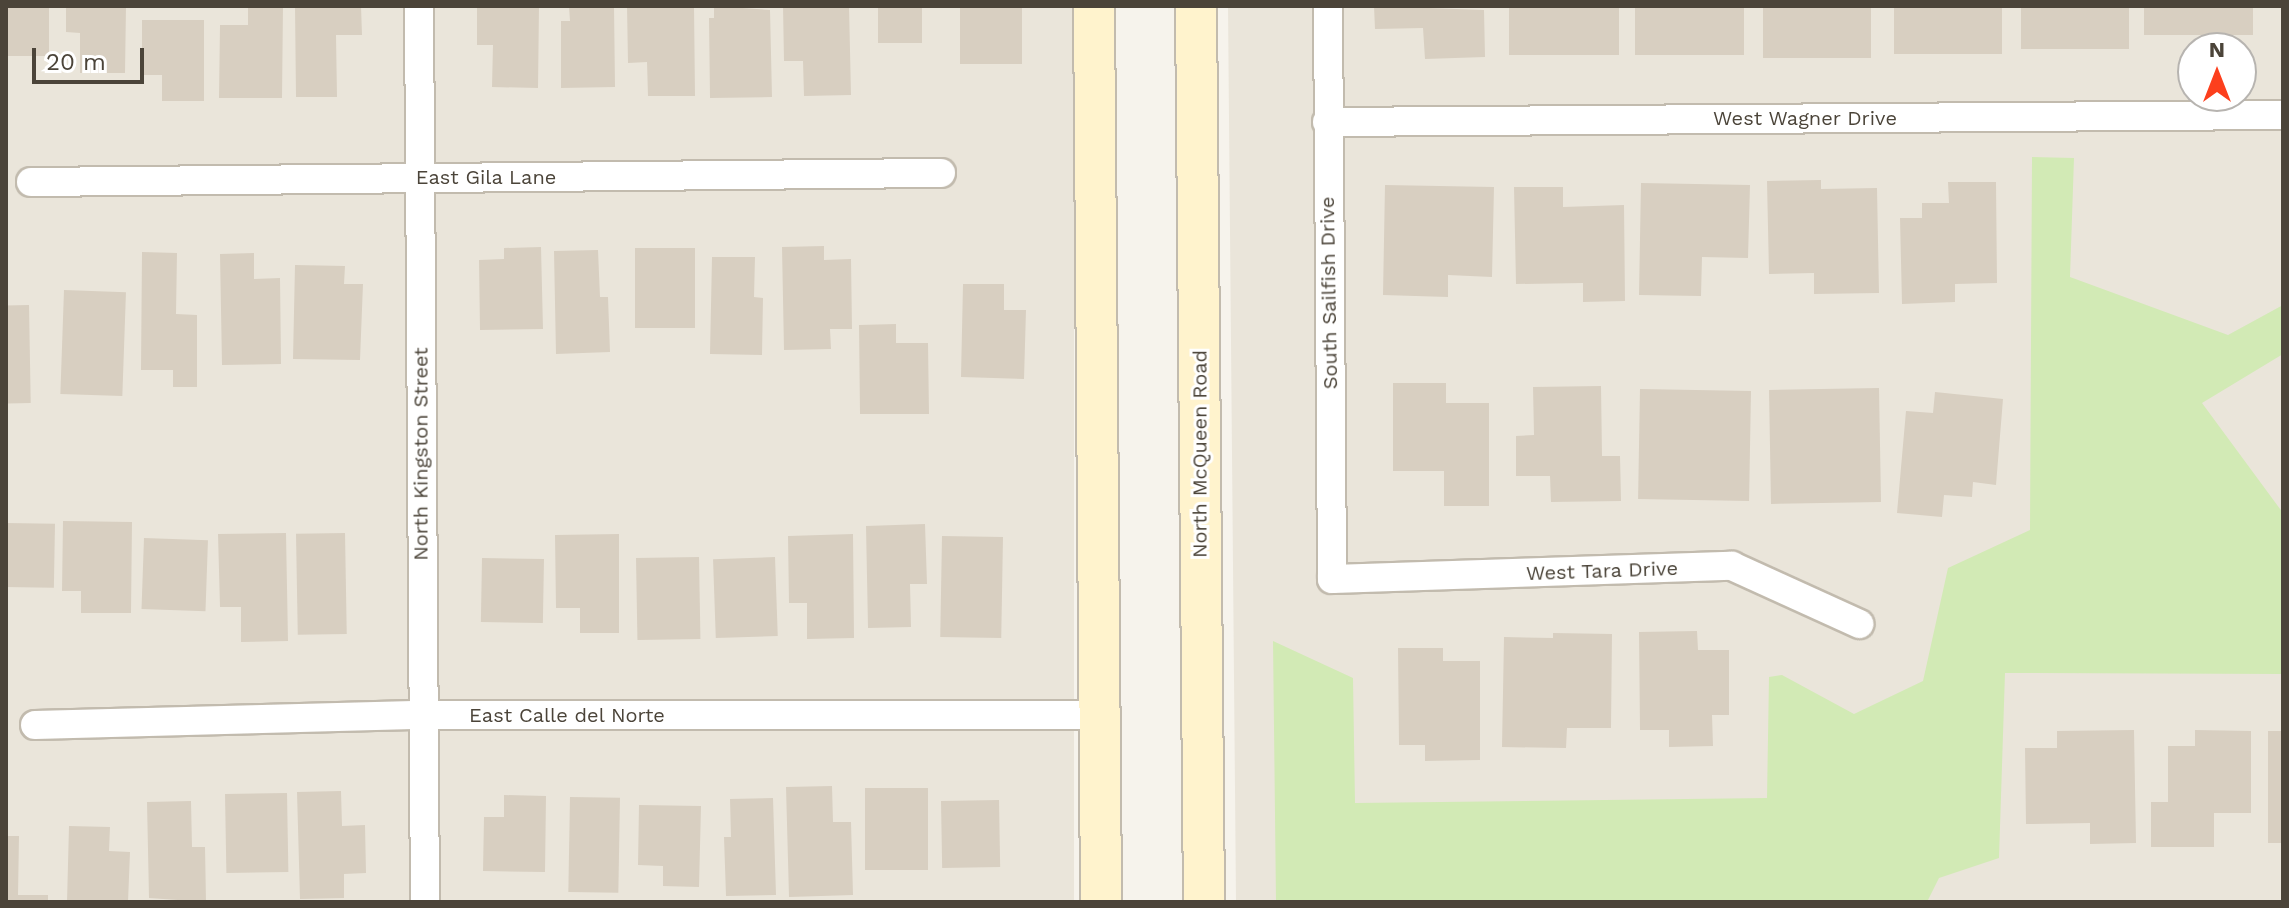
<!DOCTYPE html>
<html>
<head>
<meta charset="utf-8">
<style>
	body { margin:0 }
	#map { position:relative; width:2289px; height:908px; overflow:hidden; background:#f6f3ec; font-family:"Work Sans",sans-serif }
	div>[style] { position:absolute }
	.residential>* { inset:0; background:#eae5da; transform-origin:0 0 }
	.green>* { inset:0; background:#d2eab5 }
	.building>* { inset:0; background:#d8cfc1; transform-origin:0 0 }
	.roads { filter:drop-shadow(2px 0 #c2bbae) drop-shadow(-2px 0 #c2bbae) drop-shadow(0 2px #c2bbae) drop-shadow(0 -2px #c2bbae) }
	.street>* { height:28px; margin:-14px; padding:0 14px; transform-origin:14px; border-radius:14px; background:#fff }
	.secondary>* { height:40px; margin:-20px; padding:0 20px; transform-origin:20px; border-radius:20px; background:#fff3cd }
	span { translate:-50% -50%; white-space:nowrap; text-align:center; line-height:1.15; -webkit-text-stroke:6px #fff; paint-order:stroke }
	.street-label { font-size:20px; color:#4b4439 }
	.frame { position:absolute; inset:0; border:8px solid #4b4439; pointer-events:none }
	.north { position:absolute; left:2177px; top:32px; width:80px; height:80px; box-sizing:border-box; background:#fff; border:2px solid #b7b4b0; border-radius:50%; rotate:0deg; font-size:22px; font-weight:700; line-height:32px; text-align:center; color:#4b4439 }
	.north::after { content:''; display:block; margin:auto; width:28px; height:36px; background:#fc3f1d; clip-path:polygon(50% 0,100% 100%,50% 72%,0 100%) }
	.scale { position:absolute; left:32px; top:48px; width:112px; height:36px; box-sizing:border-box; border:4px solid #4b4439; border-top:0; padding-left:10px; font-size:24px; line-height:28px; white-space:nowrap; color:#4b4439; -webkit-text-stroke:6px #fff; paint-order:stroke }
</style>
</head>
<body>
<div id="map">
	<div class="residential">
		<div style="left:6px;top:6px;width:1068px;height:896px"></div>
		<div style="clip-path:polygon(evenodd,1228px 6px,2283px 6px,2283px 902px,1236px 902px,1228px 6px,2193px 48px,2241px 48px,2241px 96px,2193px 96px,2193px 48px)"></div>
	</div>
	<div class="green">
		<div style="clip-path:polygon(2032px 157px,2074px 158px,2070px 277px,2228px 335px,2283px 305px,2283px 354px,2202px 403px,2283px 513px,2283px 674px,2005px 673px,1999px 858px,1939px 878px,1927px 902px,1276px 902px,1273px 641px,1353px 678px,1355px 803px,1767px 798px,1769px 677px,1782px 675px,1854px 714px,1923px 681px,1948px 568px,2030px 530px)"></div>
	</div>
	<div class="building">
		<div style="left:6px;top:6px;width:43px;height:50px"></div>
		<div style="clip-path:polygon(78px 6px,126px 6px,125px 73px,80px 73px,80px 33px,66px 32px,66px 8px)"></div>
		<div style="clip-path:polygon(248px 6px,283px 6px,282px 98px,219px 98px,220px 25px,248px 25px)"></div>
		<div style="clip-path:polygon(295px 6px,361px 6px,362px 35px,336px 35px,337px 97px,296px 97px)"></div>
		<div style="clip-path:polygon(477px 6px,539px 6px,538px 88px,492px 87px,493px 45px,477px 45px)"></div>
		<div style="clip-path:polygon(569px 6px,614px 6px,615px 87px,561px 88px,561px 21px,570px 21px)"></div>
		<div style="clip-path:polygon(627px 6px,694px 6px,695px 96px,648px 96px,647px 62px,628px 63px)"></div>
		<div style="clip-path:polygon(714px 6px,770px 10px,772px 97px,710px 98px,709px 18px,714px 18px)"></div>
		<div style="clip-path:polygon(783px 6px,849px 6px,851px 95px,804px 96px,803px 61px,784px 61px)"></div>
		<div style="left:878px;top:6px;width:44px;height:37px"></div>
		<div style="left:960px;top:6px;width:62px;height:58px"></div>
		<div style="clip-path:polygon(1374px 6px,1484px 10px,1485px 57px,1425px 59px,1423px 28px,1375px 29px)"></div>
		<div style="left:1509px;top:6px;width:110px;height:49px"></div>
		<div style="left:1635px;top:6px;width:109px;height:49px"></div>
		<div style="left:1763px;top:6px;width:108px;height:52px"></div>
		<div style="left:1894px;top:6px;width:108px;height:48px"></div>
		<div style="left:2021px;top:6px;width:108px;height:43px"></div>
		<div style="left:2144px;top:6px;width:109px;height:29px"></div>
		<div style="clip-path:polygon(142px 20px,204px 20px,204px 101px,162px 101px,162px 75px,142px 75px)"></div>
		<div style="clip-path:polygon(1821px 180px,1821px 189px,1877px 188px,1879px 293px,1814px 294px,1814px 273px,1769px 274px,1767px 181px)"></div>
		<div style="clip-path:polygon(1948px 182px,1996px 182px,1997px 283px,1955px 284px,1955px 302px,1902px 304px,1900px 218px,1922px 218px,1922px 203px,1949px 203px)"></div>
		<div style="clip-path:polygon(1641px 183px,1750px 185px,1748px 258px,1702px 257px,1701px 296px,1639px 295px)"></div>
		<div style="clip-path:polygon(1385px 185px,1494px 187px,1492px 277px,1448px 275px,1448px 297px,1383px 295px)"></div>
		<div style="clip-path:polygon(1514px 187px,1563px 187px,1563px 207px,1624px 205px,1625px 301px,1583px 302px,1583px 283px,1516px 284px)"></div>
		<div style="clip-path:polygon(824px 246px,824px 260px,851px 259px,852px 329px,830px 329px,831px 349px,784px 350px,782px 247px)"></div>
		<div style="clip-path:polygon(541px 247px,543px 329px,480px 330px,479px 260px,504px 259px,504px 248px)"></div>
		<div style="left:635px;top:248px;width:60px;height:80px"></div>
		<div style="clip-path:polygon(598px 250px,600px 297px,608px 297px,610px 352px,556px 354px,554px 251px)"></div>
		<div style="clip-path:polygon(142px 252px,177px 253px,176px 314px,197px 315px,197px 387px,173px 387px,173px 370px,141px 370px)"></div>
		<div style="clip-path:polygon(254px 253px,254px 279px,280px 278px,281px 364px,222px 365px,220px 254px)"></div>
		<div style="clip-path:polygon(712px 257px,755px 257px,754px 297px,763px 298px,762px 355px,710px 354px)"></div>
		<div style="clip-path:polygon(295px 265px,345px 266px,344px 284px,363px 284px,360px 360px,293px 359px)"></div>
		<div style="clip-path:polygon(963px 284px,1004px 284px,1004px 310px,1026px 310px,1024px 379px,961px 377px)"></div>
		<div style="left:64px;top:290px;width:62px;height:104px;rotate:2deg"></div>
		<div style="left:29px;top:305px;width:98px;height:23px;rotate:89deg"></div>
		<div style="clip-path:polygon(896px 324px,896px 343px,928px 343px,929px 414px,860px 414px,859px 325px)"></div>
		<div style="clip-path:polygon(1393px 383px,1446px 383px,1446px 403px,1489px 403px,1489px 506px,1444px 506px,1444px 471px,1393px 471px)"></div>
		<div style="clip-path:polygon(1601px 386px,1602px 456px,1620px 456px,1621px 501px,1551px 502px,1550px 476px,1516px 476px,1516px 436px,1534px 435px,1533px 387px)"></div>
		<div style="left:1879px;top:388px;width:114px;height:110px;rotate:89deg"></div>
		<div style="left:1640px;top:389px;width:111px;height:110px;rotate:1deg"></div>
		<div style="clip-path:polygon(1935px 392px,2003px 399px,1996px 485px,1973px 482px,1972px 497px,1944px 495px,1942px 517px,1897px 513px,1906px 411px,1933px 413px)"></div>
		<div style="clip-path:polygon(63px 521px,132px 522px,131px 613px,81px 613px,81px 591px,62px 591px)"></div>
		<div style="left:6px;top:523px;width:49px;height:64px;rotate:1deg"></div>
		<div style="clip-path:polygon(925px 524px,927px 584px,910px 584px,911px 627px,868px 628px,866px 526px)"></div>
		<div style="clip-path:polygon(286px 533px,288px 641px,241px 642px,241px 607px,220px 607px,218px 534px)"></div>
		<div style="left:345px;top:533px;width:101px;height:49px;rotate:89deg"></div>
		<div style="clip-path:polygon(619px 534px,619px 633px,580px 633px,580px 608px,556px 608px,555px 535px)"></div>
		<div style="clip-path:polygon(853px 534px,854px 638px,807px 639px,807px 603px,789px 603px,788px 536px)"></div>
		<div style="left:942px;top:536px;width:61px;height:101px;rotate:1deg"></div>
		<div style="left:144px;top:538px;width:64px;height:71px;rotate:2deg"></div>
		<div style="left:699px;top:557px;width:82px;height:63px;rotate:89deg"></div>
		<div style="left:775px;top:557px;width:79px;height:62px;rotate:88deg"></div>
		<div style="left:482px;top:558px;width:62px;height:64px;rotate:1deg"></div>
		<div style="clip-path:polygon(1697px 631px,1698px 650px,1729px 650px,1729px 715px,1712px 715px,1713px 746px,1669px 747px,1669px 730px,1640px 730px,1639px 632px)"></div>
		<div style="clip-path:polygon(1553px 633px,1612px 634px,1611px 728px,1567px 728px,1566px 748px,1502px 747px,1504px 637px,1553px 638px)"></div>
		<div style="clip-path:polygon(1398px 648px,1443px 648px,1443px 661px,1480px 661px,1480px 760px,1425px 761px,1425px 745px,1399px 745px)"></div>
		<div style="clip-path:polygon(2134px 730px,2136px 843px,2090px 844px,2090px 823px,2026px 824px,2025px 748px,2057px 748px,2057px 731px)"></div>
		<div style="clip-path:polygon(2195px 730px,2251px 731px,2251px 813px,2214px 813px,2214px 847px,2151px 847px,2151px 802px,2168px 802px,2168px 746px,2195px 746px)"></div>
		<div style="left:2268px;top:731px;width:15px;height:112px"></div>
		<div style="clip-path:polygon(832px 786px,833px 822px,851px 822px,853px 895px,789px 897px,786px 787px)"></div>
		<div style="left:928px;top:788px;width:82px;height:63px;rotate:90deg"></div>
		<div style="clip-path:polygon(341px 791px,342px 826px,365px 825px,366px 873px,344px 874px,344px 898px,300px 899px,297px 792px)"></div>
		<div style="left:287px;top:793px;width:79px;height:62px;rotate:89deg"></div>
		<div style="clip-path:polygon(504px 795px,546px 796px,545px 872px,483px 871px,484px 817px,504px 817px)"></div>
		<div style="left:570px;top:797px;width:50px;height:95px;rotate:1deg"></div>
		<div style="clip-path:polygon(773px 798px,776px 895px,726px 896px,724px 837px,731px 837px,730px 799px)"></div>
		<div style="left:999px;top:800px;width:67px;height:58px;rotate:89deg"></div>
		<div style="clip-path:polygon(191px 801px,192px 847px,205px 847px,206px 902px,149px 898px,147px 802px)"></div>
		<div style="clip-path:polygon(639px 805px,701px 806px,699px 887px,663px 886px,663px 866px,638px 865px)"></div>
		<div style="clip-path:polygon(69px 826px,110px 827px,109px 851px,130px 852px,128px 902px,67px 902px)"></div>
		<div style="clip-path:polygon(6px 836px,19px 836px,18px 895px,48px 895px,48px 902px,6px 902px)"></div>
	</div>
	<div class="roads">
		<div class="street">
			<div style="left:419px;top:6px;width:896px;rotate:89.62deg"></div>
			<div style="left:1328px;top:6px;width:573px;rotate:89.6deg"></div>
			<div style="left:1332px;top:579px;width:400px;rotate:-1.9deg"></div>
			<div style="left:1732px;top:566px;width:140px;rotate:24.5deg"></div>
			<div style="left:1327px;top:122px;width:956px;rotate:-0.42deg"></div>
			<div style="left:31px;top:182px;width:910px;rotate:-0.57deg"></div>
			<div style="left:35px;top:725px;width:388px;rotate:-1.5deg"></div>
			<div style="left:423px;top:715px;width:676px"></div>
		</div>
		<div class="secondary">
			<div style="left:1094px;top:6px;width:896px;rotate:89.55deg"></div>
			<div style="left:1196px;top:6px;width:896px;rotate:89.49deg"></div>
		</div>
	</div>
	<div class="street-label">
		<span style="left:1805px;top:118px">West Wagner Drive</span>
		<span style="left:486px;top:177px">East Gila Lane</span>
		<span style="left:1329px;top:293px;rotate:-91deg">South Sailfish Drive</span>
		<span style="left:421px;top:454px;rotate:-90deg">North Kingston Street</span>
		<span style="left:1200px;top:454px;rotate:-90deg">North McQueen Road</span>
		<span style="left:1602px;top:571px;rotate:-2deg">West Tara Drive</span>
		<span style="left:567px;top:715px">East Calle del Norte</span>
	</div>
	<div class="frame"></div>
	<div class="north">N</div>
	<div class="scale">20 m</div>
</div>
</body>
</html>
